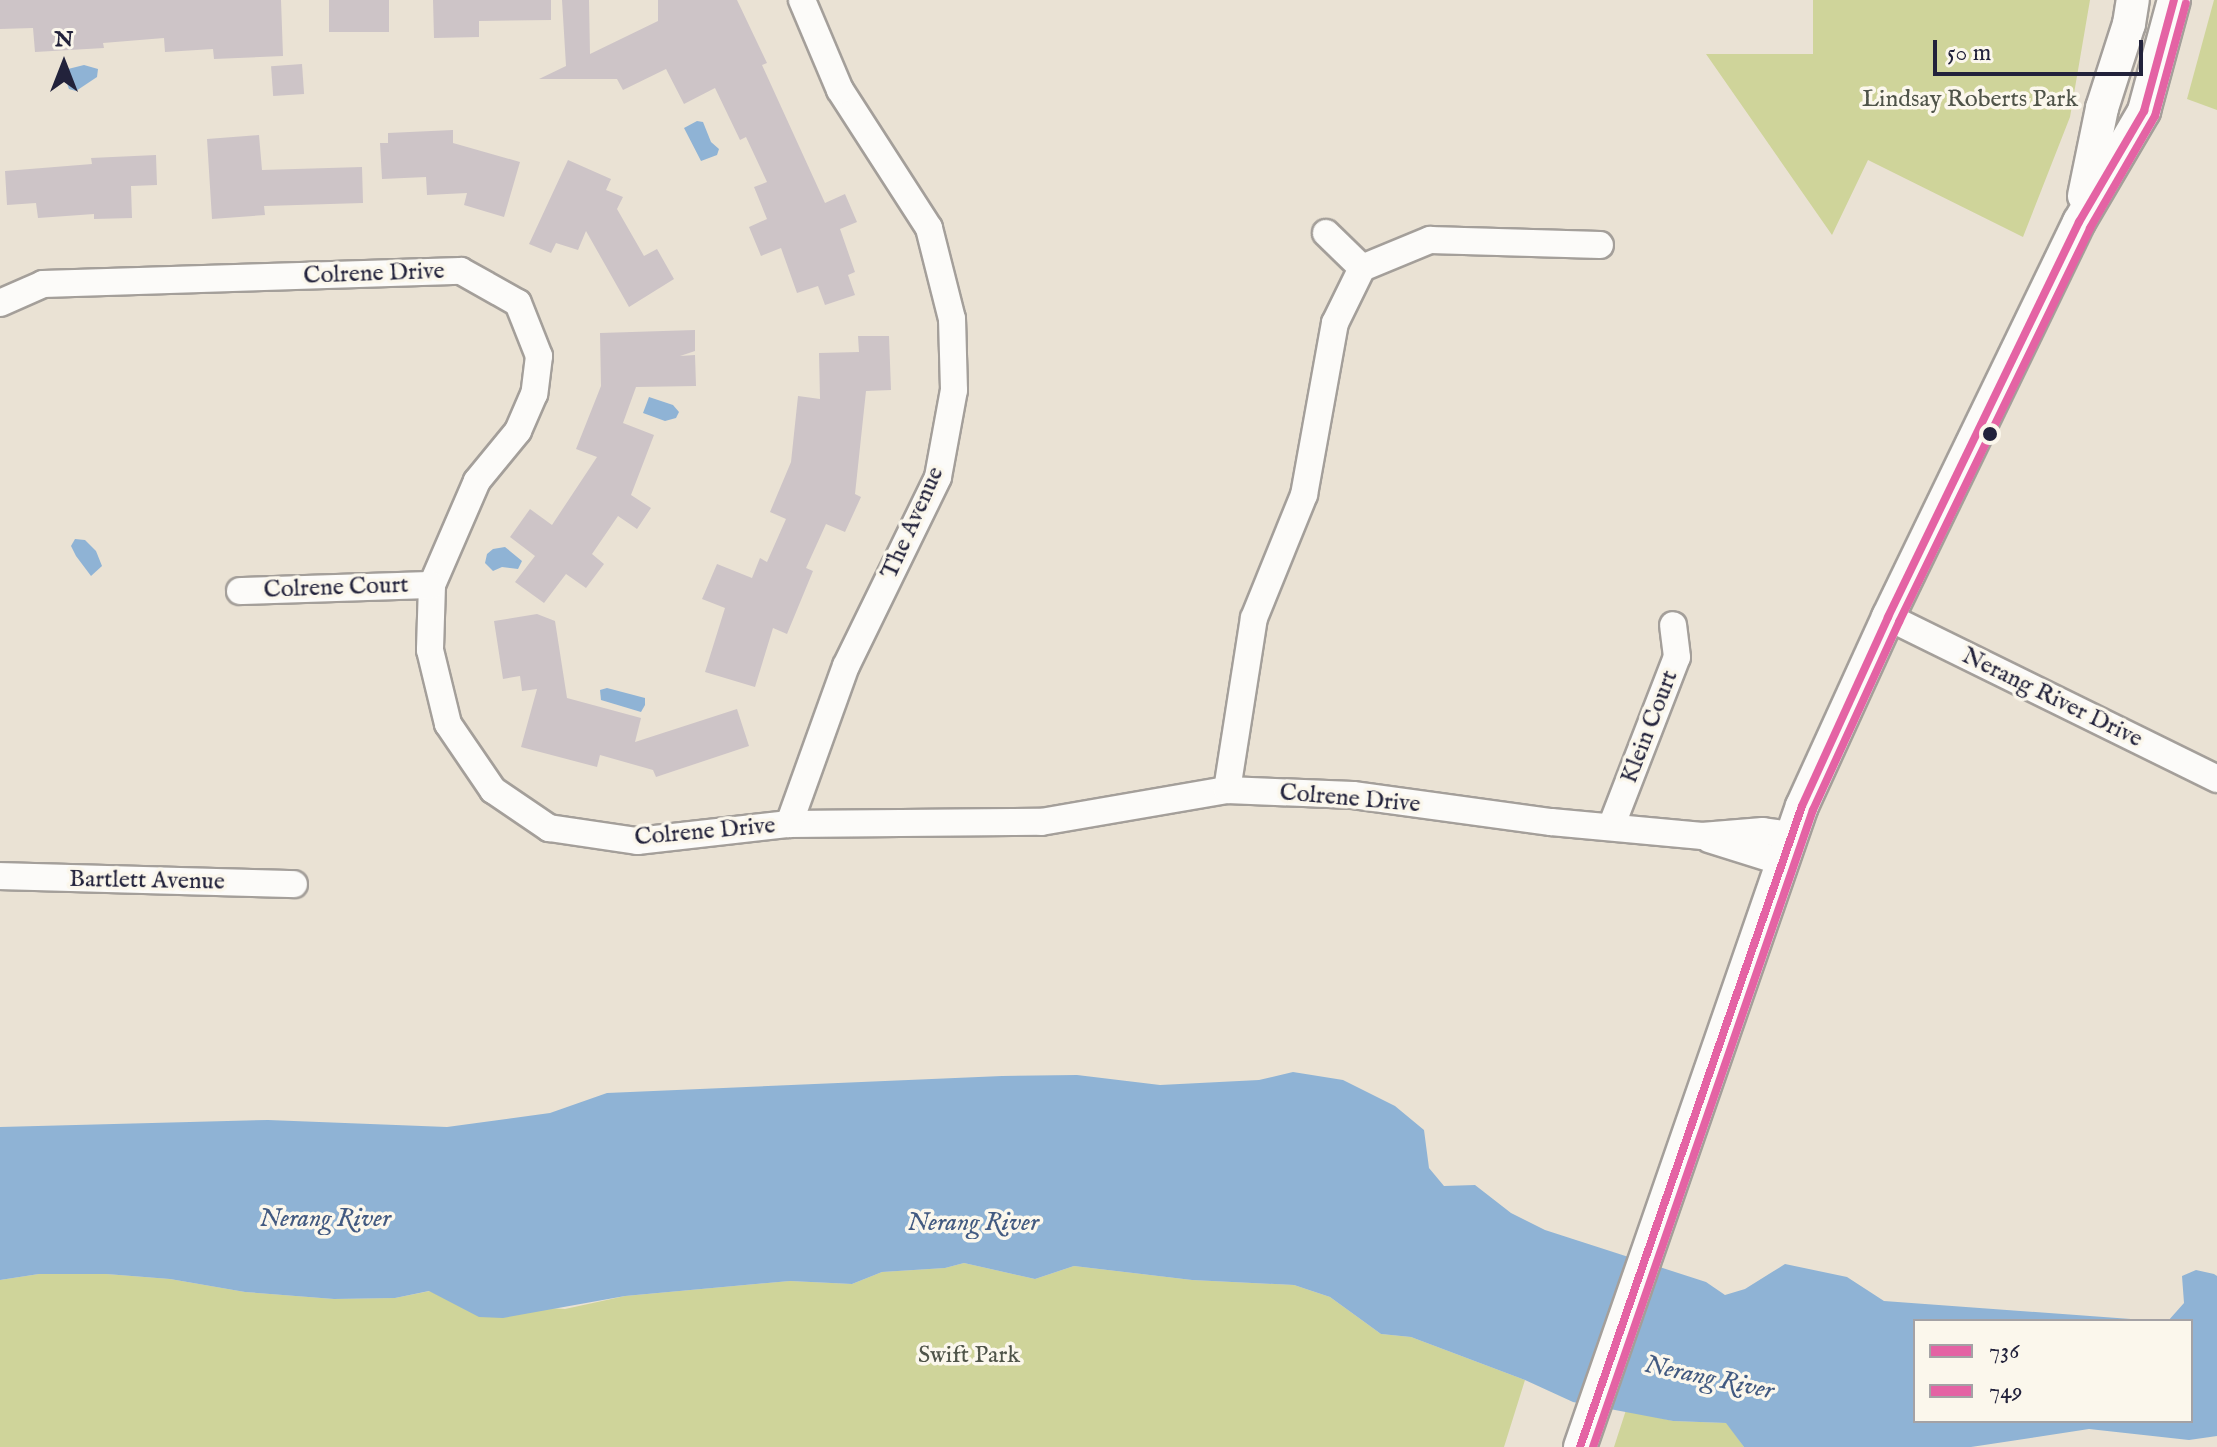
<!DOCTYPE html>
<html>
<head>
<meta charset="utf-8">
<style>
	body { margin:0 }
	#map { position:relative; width:2217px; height:1447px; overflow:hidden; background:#eae2d4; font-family:"IM FELL English",serif }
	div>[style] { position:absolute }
	.green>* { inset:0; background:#cfd49a }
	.water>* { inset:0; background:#8fb3d5 }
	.building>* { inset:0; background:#cdc4c7; transform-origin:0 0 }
	.roads { filter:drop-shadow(2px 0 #a49f9a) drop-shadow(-2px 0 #a49f9a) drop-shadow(0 2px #a49f9a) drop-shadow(0 -2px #a49f9a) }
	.minor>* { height:26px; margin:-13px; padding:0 13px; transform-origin:13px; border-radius:13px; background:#fcfbf9 }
	.tertiary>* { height:32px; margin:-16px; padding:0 16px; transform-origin:16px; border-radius:16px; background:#fcfbf9 }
	.bus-1>* { height:8px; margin:-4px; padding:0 4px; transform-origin:4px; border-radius:4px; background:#e463a4 }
	.bus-2>* { height:8px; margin:-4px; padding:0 4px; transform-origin:4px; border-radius:4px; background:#e463a4 }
	.dots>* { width:22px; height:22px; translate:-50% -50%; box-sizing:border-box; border:4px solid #fbf7ec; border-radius:50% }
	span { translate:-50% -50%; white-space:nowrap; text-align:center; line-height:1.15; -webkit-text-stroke:7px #fbf7ec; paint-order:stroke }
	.park-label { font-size:24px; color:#4f5449 }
	.street-label { font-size:24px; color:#22223b }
	.water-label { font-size:26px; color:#425a81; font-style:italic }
	.legend { position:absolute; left:1913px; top:1319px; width:280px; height:104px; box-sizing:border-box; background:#fbf7ec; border:2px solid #a4a2a5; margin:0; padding:10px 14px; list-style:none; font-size:24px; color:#22223b }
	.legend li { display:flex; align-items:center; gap:16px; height:40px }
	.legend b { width:40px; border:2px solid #a4a2a5 }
	.north { position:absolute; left:24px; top:24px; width:80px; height:80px; -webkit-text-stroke:6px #fbf7ec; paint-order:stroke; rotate:0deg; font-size:22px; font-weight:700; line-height:32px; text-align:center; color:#22223b }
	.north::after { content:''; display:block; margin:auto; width:28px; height:36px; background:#22223b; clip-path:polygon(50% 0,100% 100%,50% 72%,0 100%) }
	.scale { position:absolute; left:1933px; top:40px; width:210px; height:36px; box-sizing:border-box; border:4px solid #22223b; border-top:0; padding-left:10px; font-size:24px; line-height:28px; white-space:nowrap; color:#22223b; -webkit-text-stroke:6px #fbf7ec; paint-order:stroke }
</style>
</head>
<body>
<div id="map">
	<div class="green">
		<div style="clip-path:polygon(1813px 0,2090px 0,2070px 117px,2023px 237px,1868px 160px,1832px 235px,1706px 54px,1813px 54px)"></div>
		<div style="clip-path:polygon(2214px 0,2217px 0,2217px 110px,2187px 99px)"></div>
		<div style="clip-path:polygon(964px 1263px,1035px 1279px,1074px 1266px,1192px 1280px,1294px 1285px,1330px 1297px,1381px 1334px,1411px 1337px,1525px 1380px,1504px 1447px,0 1447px,0 1280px,39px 1274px,106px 1274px,170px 1279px,245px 1292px,334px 1299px,395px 1298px,430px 1291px,453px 1302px,565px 1309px,625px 1296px,790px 1281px,852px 1284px,882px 1272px,945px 1268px)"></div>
		<div style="clip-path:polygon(1626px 1410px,1673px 1421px,1727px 1423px,1744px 1447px,1614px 1447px)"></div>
	</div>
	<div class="water">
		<div style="clip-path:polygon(84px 65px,98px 69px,97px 77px,76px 91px,69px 89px,64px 75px,68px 69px)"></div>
		<div style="clip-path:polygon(697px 121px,703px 122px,711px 142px,719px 149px,717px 155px,701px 161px,684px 128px)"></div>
		<div style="clip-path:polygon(649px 397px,673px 405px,679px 412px,676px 418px,665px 421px,643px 413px)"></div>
		<div style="clip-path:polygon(75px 539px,85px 540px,96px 551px,102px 566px,91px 576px,76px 556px,71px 546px)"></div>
		<div style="clip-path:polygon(505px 547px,522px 561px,518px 569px,502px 567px,493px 571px,485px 563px,487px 554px,493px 549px)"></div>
		<div style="clip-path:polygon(607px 688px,645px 698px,645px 705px,641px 712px,601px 700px,600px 690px)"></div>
		<div style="clip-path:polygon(1293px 1072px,1343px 1080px,1395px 1106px,1424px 1130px,1429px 1168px,1444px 1186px,1475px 1185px,1511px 1213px,1545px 1230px,1706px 1282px,1725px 1295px,1745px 1289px,1785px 1264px,1847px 1277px,1884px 1301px,2158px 1321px,1915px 1321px,1915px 1421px,2191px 1421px,2191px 1321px,2168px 1321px,2184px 1303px,2182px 1276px,2196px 1270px,2214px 1274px,2217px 1276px,2217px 1436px,2189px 1440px,2089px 1429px,1971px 1447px,1744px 1447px,1726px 1423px,1673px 1421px,1573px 1402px,1525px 1380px,1411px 1337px,1381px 1334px,1330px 1297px,1294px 1285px,1192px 1280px,1074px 1266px,1035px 1279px,964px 1263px,945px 1268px,882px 1272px,852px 1284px,790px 1281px,625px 1296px,503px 1318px,479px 1317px,429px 1291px,395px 1298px,334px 1299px,245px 1292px,170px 1279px,106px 1274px,39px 1274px,0 1280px,0 1127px,268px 1120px,447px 1127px,550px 1113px,607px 1093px,1002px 1076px,1077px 1075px,1160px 1085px,1259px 1080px)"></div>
	</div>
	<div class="building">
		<div style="clip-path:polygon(0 0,281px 0,283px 56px,214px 59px,213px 49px,165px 52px,164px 38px,103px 43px,104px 48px,35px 52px,33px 28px,0 29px)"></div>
		<div style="left:329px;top:0;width:60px;height:32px"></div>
		<div style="clip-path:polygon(433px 0,551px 0,551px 20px,479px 21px,479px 37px,434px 38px)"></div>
		<div style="clip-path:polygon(562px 0,589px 0,590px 54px,658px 21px,658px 0,737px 0,767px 63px,762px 65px,825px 203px,845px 194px,857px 222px,840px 229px,855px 272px,848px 275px,855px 295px,825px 305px,818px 286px,797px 293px,781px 248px,761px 256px,749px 227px,767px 219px,754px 187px,767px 182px,746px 137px,740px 140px,715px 88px,684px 104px,666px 69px,623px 90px,617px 79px,539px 79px,566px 66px)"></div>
		<div style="left:302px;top:64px;width:30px;height:31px;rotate:86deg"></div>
		<div style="clip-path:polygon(453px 130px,453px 143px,520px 162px,504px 217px,464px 205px,467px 193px,427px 195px,426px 177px,382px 179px,380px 143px,388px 143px,388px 133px)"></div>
		<div style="clip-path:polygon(259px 135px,262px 170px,362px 167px,363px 203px,264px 206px,265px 215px,212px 219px,207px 139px)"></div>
		<div style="clip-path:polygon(156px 155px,157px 185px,131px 186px,132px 218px,94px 219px,94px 214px,38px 218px,36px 203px,7px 205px,5px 171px,92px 164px,91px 158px)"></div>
		<div style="clip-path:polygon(568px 160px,611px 179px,606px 190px,623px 197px,617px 209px,644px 256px,657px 249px,674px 279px,629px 307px,586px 231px,578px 250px,556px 243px,551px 253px,529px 244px)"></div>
		<div style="clip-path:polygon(695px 330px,695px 351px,680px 356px,695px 355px,696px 386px,636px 387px,623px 423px,654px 435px,631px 495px,651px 508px,637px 529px,618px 516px,592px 554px,604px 564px,586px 588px,566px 574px,544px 603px,515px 582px,535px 556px,510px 537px,530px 509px,552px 525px,597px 457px,576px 449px,601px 386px,600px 333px)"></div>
		<div style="clip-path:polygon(858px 336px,889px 336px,891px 390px,866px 391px,855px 494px,861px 497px,845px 532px,826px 524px,806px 568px,813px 571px,787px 634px,773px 628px,755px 687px,705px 672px,725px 608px,702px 599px,717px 564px,752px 578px,760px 558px,767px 562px,786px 519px,770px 512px,791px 462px,798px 396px,820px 399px,819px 353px,859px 352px)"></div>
		<div style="clip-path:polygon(537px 614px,555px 621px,567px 698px,641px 718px,635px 742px,737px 709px,749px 746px,656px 777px,653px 770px,600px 755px,597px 767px,521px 747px,537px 689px,522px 691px,520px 676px,503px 679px,494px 621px)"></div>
	</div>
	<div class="roads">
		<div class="minor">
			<div style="left:1326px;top:233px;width:50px;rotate:44.2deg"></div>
			<div style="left:0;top:303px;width:47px;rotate:-23.8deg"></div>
			<div style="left:43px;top:284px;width:418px;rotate:-1.8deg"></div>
			<div style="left:461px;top:271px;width:65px;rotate:29.3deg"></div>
			<div style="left:518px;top:303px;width:57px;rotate:68.4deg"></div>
			<div style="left:539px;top:356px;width:38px;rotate:97deg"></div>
			<div style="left:534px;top:394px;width:40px;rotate:113.4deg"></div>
			<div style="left:518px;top:431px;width:65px;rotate:129.4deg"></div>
			<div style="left:477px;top:481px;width:113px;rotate:113.4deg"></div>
			<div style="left:432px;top:585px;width:65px;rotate:91.8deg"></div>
			<div style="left:430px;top:650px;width:76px;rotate:76.3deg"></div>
			<div style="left:448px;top:724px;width:80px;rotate:55.7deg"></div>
			<div style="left:493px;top:790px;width:68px;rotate:34.2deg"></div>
			<div style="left:549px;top:828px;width:89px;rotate:8.4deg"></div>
			<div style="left:637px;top:841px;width:153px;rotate:-6.4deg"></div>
			<div style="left:789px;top:824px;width:252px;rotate:-0.5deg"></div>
			<div style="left:1041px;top:822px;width:189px;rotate:-9.8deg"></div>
			<div style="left:1227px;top:790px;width:126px;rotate:2.3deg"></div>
			<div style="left:1353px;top:795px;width:200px;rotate:7.8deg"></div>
			<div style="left:1551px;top:822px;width:152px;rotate:5.3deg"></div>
			<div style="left:1702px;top:836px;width:61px;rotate:-4.7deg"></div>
			<div style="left:1763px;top:831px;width:29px;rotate:8deg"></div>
			<div style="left:240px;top:591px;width:192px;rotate:-1.8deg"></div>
			<div style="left:1888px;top:617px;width:367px;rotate:26.2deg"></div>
			<div style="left:1227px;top:790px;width:174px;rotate:-81.1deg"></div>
			<div style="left:1254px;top:618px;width:133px;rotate:-67.9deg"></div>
			<div style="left:1304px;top:495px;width:175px;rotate:-79.8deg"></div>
			<div style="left:1335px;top:323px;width:61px;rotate:-63.9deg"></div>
			<div style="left:1362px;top:268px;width:74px;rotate:-22.4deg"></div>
			<div style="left:1430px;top:240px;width:170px;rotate:1.7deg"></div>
			<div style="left:789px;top:824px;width:168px;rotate:-70.2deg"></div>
			<div style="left:846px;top:666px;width:210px;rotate:-64deg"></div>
			<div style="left:938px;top:477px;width:88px;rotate:-79.6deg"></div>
			<div style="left:954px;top:390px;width:71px;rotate:-91.6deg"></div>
			<div style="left:952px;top:319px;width:94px;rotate:-104.2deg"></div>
			<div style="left:929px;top:228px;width:164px;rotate:-122.8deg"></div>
			<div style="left:840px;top:90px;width:98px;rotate:-112.9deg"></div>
			<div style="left:1611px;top:827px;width:182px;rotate:-68.8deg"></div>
			<div style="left:1677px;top:657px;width:32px;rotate:-97deg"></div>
			<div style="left:1709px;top:839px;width:77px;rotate:17.5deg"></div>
			<div style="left:0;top:876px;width:294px;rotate:1.6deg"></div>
		</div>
		<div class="tertiary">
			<div style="left:2084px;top:196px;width:90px;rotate:-78.4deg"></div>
			<div style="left:2102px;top:108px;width:88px;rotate:-72.2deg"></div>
			<div style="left:2129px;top:24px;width:24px;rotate:-81deg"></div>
			<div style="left:1580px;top:1447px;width:678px;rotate:-70.9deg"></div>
			<div style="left:1802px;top:806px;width:208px;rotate:-65.5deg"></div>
			<div style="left:1888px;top:617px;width:439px;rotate:-64.2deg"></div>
			<div style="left:2079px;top:222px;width:129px;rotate:-59.6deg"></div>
			<div style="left:2144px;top:111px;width:115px;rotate:-74.9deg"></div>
		</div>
	</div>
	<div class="bus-1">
		<div style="left:1580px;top:1447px;width:678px;rotate:-70.9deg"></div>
		<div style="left:1802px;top:806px;width:208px;rotate:-65.5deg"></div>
		<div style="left:1888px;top:617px;width:439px;rotate:-64.2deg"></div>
		<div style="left:2079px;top:222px;width:129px;rotate:-59.6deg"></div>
		<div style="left:2144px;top:111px;width:115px;rotate:-74.9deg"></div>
	</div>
	<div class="bus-2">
		<div style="left:1593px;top:1447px;width:674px;rotate:-70.95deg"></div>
		<div style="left:1813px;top:810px;width:207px;rotate:-65.4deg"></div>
		<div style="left:1899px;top:622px;width:438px;rotate:-64.1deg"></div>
		<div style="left:2090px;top:228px;width:129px;rotate:-59.9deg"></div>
		<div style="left:2155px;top:116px;width:117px;rotate:-74.7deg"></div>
	</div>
	<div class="dots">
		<div style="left:1990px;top:434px;background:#22223b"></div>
	</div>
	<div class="park-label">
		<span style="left:1970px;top:100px">Lindsay Roberts Park</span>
		<span style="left:969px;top:1356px">Swift Park</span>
	</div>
	<div class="street-label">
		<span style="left:374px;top:274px;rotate:-2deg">Colrene Drive</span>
		<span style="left:913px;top:523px;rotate:-66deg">The Avenue</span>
		<span style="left:336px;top:588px;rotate:-2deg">Colrene Court</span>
		<span style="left:2052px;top:698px;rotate:26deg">Nerang River Drive</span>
		<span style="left:1650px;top:727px;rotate:-69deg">Klein Court</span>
		<span style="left:1350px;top:799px;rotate:5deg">Colrene Drive</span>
		<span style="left:705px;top:832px;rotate:-5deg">Colrene Drive</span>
		<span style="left:147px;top:881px;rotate:1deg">Bartlett Avenue</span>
	</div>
	<div class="water-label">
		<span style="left:325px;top:1219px">Nerang River</span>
		<span style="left:973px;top:1223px">Nerang River</span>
		<span style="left:1709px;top:1378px;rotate:12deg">Nerang River</span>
	</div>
	<ul class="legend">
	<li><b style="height:10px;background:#e463a4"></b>736</li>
	<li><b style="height:10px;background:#e463a4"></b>749</li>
	</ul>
	<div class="north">N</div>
	<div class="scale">50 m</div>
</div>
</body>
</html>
